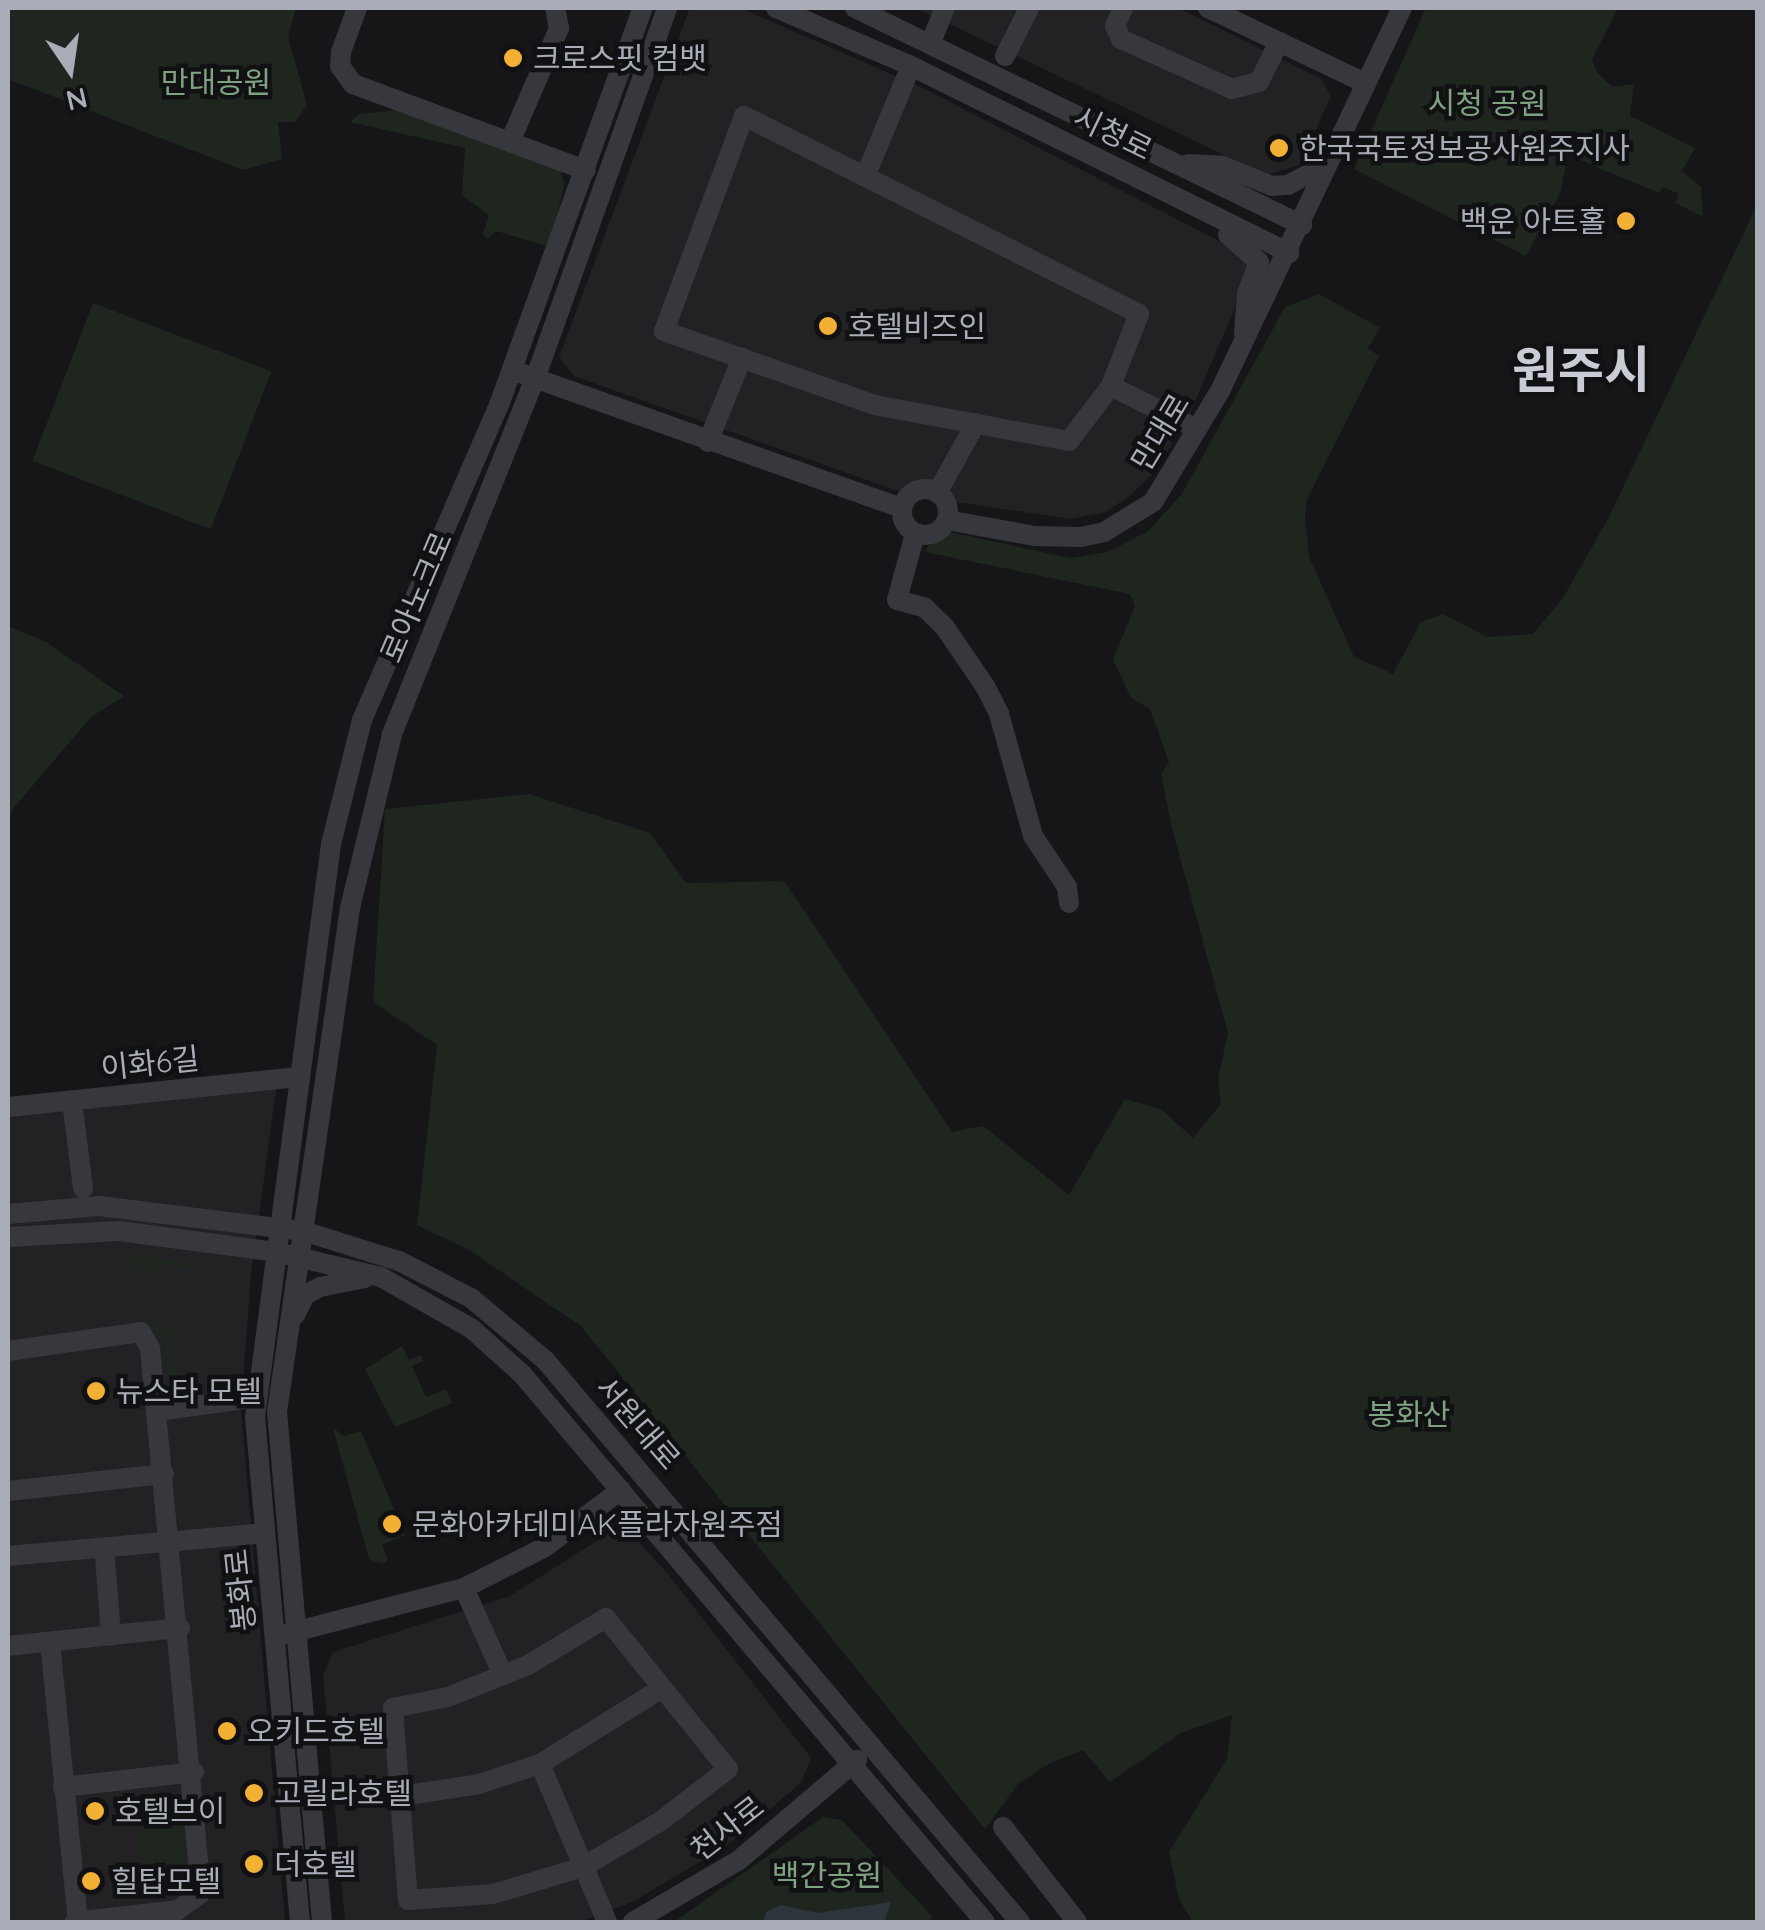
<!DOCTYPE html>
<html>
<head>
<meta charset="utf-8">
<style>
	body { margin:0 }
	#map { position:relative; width:1765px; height:1930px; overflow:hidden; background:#161618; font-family:Quicksand,"Noto Sans KR",sans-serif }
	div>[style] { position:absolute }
	.built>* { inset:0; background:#222225 }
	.green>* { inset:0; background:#1e261f; transform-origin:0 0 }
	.water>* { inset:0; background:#2c353c }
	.minor>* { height:20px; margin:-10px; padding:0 10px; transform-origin:10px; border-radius:10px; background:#37383d }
	.minor>.ring { margin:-10px; padding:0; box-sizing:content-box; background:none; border:20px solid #37383d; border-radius:50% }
	.dots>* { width:28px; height:28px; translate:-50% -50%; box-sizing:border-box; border:5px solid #111113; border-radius:50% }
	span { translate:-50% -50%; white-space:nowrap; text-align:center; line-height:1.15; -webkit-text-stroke:9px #111113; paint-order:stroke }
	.poi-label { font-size:30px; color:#a8adb8 }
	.left { translate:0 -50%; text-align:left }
	.right { translate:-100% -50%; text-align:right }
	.park-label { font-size:30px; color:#7fa381 }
	.street-label { font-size:30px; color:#a8adb8 }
	.town-label { font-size:50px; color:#c9ccd4; font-weight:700 }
	.frame { position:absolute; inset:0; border:10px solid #a8adb8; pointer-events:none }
	.north { position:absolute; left:20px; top:20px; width:100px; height:100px; -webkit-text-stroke:8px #111113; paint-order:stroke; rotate:167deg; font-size:28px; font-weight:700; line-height:40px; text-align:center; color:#a8adb8 }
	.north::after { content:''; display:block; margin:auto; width:35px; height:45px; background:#a8adb8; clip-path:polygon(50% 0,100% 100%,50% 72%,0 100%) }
</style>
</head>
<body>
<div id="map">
	<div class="built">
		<div style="clip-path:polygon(695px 8px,741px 8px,923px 88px,1250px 257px,1254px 263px,1191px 411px,1156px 471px,1132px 494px,1106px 512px,1071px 519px,909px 495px,574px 376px,559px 357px,689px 10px)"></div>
		<div style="clip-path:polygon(916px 8px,1178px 8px,1320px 78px,1331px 96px,1300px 165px,1266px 175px)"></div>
		<div style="clip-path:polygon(277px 1083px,251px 1274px,241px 1408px,285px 1922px,8px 1922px,8px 1109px)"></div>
		<div style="clip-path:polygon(617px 1528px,626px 1528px,668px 1574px,811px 1758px,801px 1783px,726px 1846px,634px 1901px,580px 1922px,345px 1922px,323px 1675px,333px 1652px,510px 1596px)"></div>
	</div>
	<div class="green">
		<div style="clip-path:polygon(8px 8px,296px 8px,288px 37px,307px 105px,295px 122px,278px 122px,282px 159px,243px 170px,8px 79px)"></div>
		<div style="clip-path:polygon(1426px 8px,1618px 8px,1592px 59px,1597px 73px,1613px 87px,1634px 84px,1630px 116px,1695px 148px,1682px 171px,1701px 187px,1703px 217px,1675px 203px,1679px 194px,1664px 187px,1659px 193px,1568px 155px,1561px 191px,1526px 256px,1354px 169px)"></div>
		<div style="clip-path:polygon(397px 110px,560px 169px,564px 184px,551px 247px,496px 231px,488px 239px,483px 234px,489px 215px,462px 195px,465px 148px,350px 122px,359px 114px)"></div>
		<div style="clip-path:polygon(1757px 205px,1757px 1922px,1193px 1922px,1179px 1899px,1169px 1852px,1227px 1759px,1232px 1715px,1181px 1733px,1110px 1782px,1083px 1750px,1050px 1763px,1018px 1784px,985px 1829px,581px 1326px,469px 1250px,417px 1225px,437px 1045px,373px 1002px,385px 809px,529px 794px,650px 833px,686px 883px,784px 881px,952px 1132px,983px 1126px,1069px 1195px,1125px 1099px,1161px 1109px,1193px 1138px,1221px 1104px,1218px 1079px,1228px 1033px,1172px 828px,1161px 774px,1169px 762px,1150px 709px,1131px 698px,1113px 659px,1135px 606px,1130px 594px,925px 552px,933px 535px,940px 530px,1070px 558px,1108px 552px,1148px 531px,1182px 494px,1285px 307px,1319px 294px,1380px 328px,1368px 348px,1379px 356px,1307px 499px,1305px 518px,1309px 557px,1354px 657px,1393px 674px,1421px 622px,1443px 614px,1487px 637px,1533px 634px,1563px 598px,1609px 517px)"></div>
		<div style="left:93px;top:303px;width:191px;height:169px;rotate:21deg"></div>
		<div style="clip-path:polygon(8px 626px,46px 642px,124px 696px,91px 717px,11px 811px,8px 858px)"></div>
		<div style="clip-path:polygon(131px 1255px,149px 1255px,210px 1269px,157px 1264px,155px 1272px,132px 1270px)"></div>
		<div style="clip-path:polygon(138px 1320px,175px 1328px,172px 1367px,180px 1369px,179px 1390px,203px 1395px,219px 1384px,233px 1385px,236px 1355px,242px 1390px,173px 1403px,164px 1337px)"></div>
		<div style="clip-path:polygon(402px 1346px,409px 1360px,421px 1355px,423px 1361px,412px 1366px,426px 1397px,446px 1389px,452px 1403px,395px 1427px,365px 1369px)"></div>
		<div style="clip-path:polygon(333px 1428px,344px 1436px,361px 1431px,405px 1535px,382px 1545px,388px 1560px,382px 1564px,369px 1559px)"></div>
		<div style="left:180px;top:1805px;width:89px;height:43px;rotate:86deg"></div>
		<div style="clip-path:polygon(823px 1817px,842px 1820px,933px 1917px,927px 1922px,674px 1922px)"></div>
	</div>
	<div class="water">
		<div style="clip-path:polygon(891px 1902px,884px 1922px,763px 1922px,766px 1912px,781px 1905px,818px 1913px)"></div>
	</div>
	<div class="minor">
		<div style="left:357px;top:8px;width:47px;rotate:110deg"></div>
		<div style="left:341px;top:52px;width:14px;rotate:94deg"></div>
		<div style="left:340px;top:66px;width:22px;rotate:54deg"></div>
		<div style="left:353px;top:84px;width:248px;rotate:20.3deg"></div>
		<div style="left:776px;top:8px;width:147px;rotate:23.2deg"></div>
		<div style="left:911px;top:66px;width:422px;rotate:26.3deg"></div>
		<div style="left:855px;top:8px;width:497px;rotate:25.9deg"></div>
		<div style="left:1123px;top:8px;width:20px;rotate:114deg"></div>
		<div style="left:1115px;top:26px;width:14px;rotate:65deg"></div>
		<div style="left:1121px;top:39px;width:122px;rotate:24.2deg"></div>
		<div style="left:1232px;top:89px;width:28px;rotate:-15deg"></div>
		<div style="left:1259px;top:82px;width:45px;rotate:-63.4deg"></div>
		<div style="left:1208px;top:8px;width:174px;rotate:25.5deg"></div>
		<div style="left:931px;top:42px;width:37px;rotate:-68deg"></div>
		<div style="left:1005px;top:56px;width:54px;rotate:-63.4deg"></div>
		<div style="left:510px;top:142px;width:124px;rotate:-66.7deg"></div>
		<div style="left:559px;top:28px;width:20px;rotate:-101deg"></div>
		<div style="left:1188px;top:164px;width:35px;rotate:3deg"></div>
		<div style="left:1223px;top:166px;width:53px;rotate:22.2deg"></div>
		<div style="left:1272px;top:186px;width:16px;rotate:-4deg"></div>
		<div style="left:1288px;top:185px;width:26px;rotate:-28deg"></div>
		<div style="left:1311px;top:173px;width:21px;rotate:-59deg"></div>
		<div style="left:865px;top:177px;width:120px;rotate:-67.5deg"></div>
		<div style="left:1228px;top:235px;width:41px;rotate:41.1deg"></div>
		<div style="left:1259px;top:262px;width:33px;rotate:111deg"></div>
		<div style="left:1247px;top:293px;width:40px;rotate:94.3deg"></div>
		<div style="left:523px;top:374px;width:402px;rotate:19.5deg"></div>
		<div style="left:1111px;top:386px;width:69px;rotate:127.4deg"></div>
		<div style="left:1069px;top:441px;width:197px;rotate:-169.5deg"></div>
		<div style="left:875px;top:405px;width:224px;rotate:-160.7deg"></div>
		<div style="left:664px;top:331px;width:229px;rotate:-69.6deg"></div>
		<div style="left:744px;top:116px;width:442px;rotate:26.6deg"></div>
		<div style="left:1139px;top:314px;width:77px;rotate:111.3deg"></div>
		<div style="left:1111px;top:386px;width:96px;rotate:26.6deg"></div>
		<div style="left:708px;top:442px;width:91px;rotate:-68deg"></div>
		<div class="ring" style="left:902px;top:489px;width:26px;height:26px"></div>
		<div style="left:937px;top:493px;width:80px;rotate:-60.9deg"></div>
		<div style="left:947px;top:520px;width:88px;rotate:10.4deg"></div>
		<div style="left:1034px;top:536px;width:47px;rotate:1.2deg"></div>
		<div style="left:1081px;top:537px;width:24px;rotate:-12deg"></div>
		<div style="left:1104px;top:532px;width:57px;rotate:-31.5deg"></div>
		<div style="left:1153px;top:502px;width:130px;rotate:-58.9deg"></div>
		<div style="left:1220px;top:391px;width:424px;rotate:-64.6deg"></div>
		<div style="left:915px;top:534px;width:68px;rotate:105.3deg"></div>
		<div style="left:897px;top:600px;width:28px;rotate:15deg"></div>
		<div style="left:924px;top:607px;width:28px;rotate:44deg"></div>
		<div style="left:944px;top:626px;width:73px;rotate:55.7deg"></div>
		<div style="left:985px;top:686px;width:31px;rotate:63deg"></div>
		<div style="left:999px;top:714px;width:127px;rotate:74.4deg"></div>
		<div style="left:1033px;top:836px;width:61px;rotate:56.3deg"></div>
		<div style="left:1067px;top:887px;width:16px;rotate:83deg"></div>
		<div style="left:72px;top:1101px;width:88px;rotate:82.8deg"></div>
		<div style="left:8px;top:1107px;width:293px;rotate:-5.9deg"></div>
		<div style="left:8px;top:1214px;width:91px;rotate:-5deg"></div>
		<div style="left:99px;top:1206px;width:206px;rotate:7deg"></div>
		<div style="left:303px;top:1231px;width:101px;rotate:17.4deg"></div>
		<div style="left:399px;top:1261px;width:81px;rotate:27.2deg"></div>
		<div style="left:471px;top:1298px;width:97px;rotate:40deg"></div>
		<div style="left:545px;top:1360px;width:736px;rotate:49.8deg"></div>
		<div style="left:8px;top:1237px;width:111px;rotate:-3.1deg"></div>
		<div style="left:119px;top:1231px;width:158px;rotate:7.6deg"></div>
		<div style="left:276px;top:1252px;width:108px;rotate:13.4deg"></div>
		<div style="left:381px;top:1277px;width:105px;rotate:29.7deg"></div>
		<div style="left:472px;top:1329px;width:67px;rotate:42deg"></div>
		<div style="left:522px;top:1374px;width:717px;rotate:49.81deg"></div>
		<div style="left:295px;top:1315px;width:22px;rotate:-63deg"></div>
		<div style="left:305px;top:1295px;width:17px;rotate:-28deg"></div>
		<div style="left:320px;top:1287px;width:46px;rotate:-11.3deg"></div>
		<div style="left:8px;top:1351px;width:134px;rotate:-8.1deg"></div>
		<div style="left:141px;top:1332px;width:18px;rotate:61deg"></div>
		<div style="left:150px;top:1348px;width:547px;rotate:84.65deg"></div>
		<div style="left:201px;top:1893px;width:29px;rotate:144deg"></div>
		<div style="left:178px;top:1910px;width:104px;rotate:173.4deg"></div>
		<div style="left:157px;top:1411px;width:90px;rotate:-7.7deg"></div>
		<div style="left:8px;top:1491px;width:157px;rotate:-6.2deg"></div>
		<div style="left:8px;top:1556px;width:257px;rotate:-5.1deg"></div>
		<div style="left:105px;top:1557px;width:79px;rotate:85.7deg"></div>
		<div style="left:464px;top:1588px;width:95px;rotate:65.9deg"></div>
		<div style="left:606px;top:1618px;width:194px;rotate:51.1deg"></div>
		<div style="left:728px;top:1769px;width:85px;rotate:142.2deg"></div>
		<div style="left:661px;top:1821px;width:91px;rotate:149.5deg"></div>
		<div style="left:583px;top:1867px;width:94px;rotate:163.3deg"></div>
		<div style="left:493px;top:1894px;width:85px;rotate:176deg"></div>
		<div style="left:408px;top:1900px;width:193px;rotate:-94.5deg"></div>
		<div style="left:393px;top:1708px;width:56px;rotate:-11.3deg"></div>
		<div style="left:448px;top:1697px;width:86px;rotate:-21.8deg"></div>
		<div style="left:528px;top:1665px;width:91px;rotate:-31.1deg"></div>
		<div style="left:282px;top:1635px;width:188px;rotate:-14.5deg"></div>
		<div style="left:464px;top:1588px;width:91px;rotate:-26.8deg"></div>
		<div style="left:545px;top:1547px;width:95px;rotate:-36.9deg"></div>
		<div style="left:50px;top:1642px;width:281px;rotate:84.3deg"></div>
		<div style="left:8px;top:1646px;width:173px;rotate:-6deg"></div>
		<div style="left:540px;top:1764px;width:172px;rotate:67deg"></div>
		<div style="left:63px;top:1787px;width:132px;rotate:-6.5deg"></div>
		<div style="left:401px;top:1796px;width:79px;rotate:-8.7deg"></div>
		<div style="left:479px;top:1784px;width:64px;rotate:-18.2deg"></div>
		<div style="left:540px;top:1764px;width:144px;rotate:-31.9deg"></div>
		<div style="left:1003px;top:1827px;width:120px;rotate:52.1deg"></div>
		<div style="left:300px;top:1922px;width:507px;rotate:-95.09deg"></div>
		<div style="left:255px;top:1417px;width:578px;rotate:-82.44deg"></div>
		<div style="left:331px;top:844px;width:128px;rotate:-76deg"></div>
		<div style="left:362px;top:720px;width:344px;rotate:-66.5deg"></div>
		<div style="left:499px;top:405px;width:422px;rotate:-70.1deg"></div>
		<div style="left:322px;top:1922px;width:512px;rotate:-95.04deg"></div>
		<div style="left:277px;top:1412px;width:509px;rotate:-81.76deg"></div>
		<div style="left:350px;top:908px;width:179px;rotate:-76.4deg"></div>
		<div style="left:392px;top:734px;width:383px;rotate:-68.1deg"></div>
		<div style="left:535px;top:379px;width:394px;rotate:-70.4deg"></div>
		<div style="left:633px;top:1922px;width:123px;rotate:-30.3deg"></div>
		<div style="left:739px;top:1860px;width:155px;rotate:-40.3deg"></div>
	</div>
	<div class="dots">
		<div style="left:513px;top:58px;background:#f2b134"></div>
		<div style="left:1279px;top:148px;background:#f2b134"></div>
		<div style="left:1626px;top:221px;background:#f2b134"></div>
		<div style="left:828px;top:326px;background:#f2b134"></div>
		<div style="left:96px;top:1391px;background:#f2b134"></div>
		<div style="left:392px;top:1524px;background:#f2b134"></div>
		<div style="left:227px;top:1731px;background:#f2b134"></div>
		<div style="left:254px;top:1793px;background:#f2b134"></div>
		<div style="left:95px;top:1811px;background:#f2b134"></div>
		<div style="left:254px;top:1864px;background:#f2b134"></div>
		<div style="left:91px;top:1881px;background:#f2b134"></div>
	</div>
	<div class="poi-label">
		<span class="left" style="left:533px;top:58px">크로스핏 컴뱃</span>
		<span class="left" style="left:1299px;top:148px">한국국토정보공사원주지사</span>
		<span class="right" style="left:1606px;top:221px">백운 아트홀</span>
		<span class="left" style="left:848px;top:326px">호텔비즈인</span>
		<span class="left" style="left:116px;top:1391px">뉴스타 모텔</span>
		<span class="left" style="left:412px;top:1524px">문화아카데미AK플라자원주점</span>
		<span class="left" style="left:247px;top:1731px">오키드호텔</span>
		<span class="left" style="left:274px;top:1793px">고릴라호텔</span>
		<span class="left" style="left:115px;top:1811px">호텔브이</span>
		<span class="left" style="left:274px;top:1864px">더호텔</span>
		<span class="left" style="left:111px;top:1881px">힐탑모텔</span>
	</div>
	<div class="park-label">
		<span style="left:216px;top:82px">만대공원</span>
		<span style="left:1487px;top:103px">시청 공원</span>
		<span style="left:1409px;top:1414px">봉화산</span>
		<span style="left:827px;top:1875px">백간공원</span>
	</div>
	<div class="street-label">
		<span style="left:1113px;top:133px;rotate:26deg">시청로</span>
		<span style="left:1160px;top:432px;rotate:-59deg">만대로</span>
		<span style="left:416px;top:597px;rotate:-67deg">로아노크로</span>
		<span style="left:150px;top:1063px;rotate:-6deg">이화6길</span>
		<span style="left:638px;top:1423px;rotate:49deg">서원대로</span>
		<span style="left:240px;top:1590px;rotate:-96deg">봉화로</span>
		<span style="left:727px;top:1828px;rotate:-38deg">천사로</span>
	</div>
	<div class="town-label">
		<span style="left:1581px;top:370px">원주시</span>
	</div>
	<div class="frame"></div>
	<div class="north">N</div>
</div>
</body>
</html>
